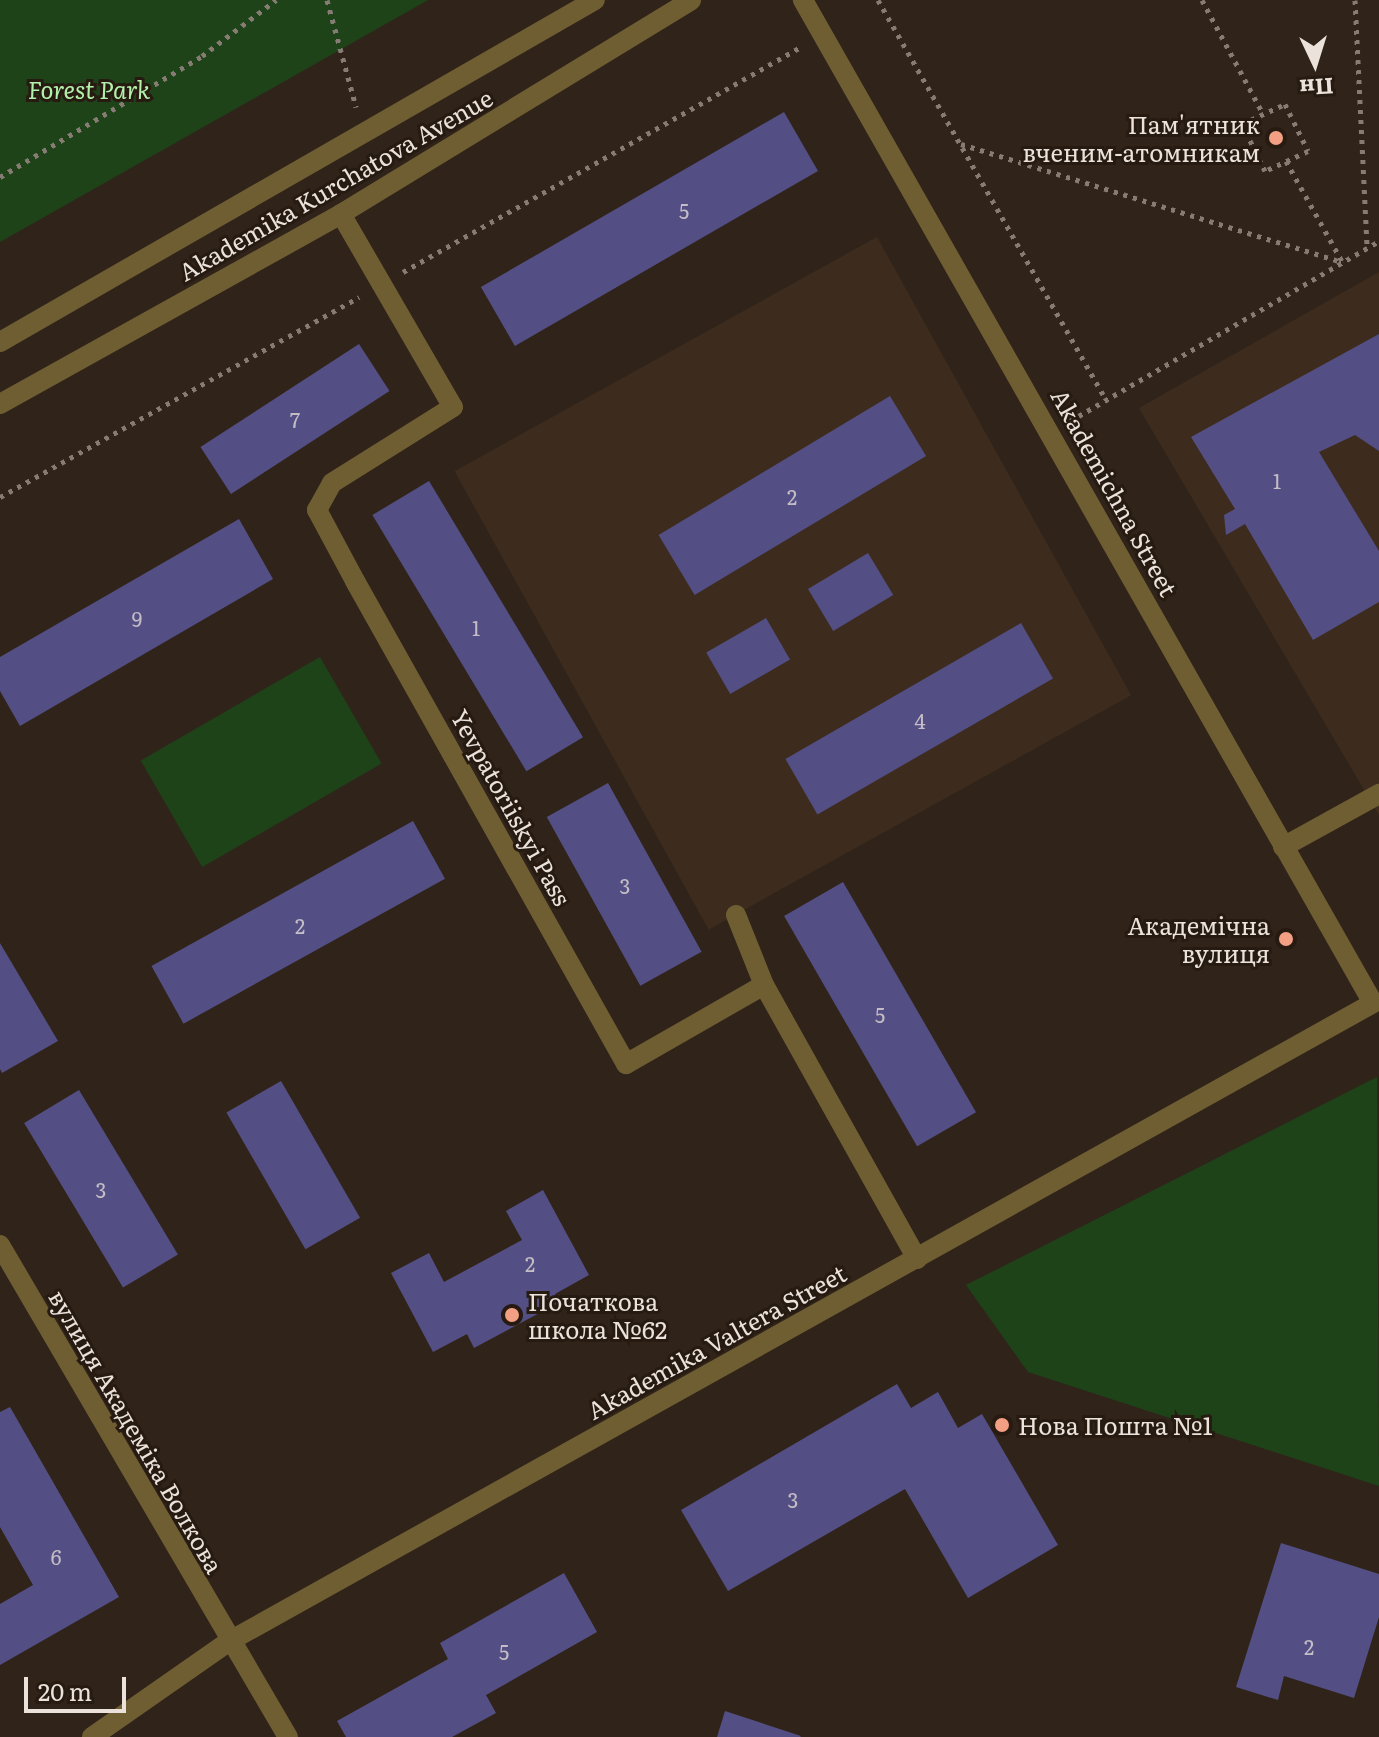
<!DOCTYPE html>
<html>
<head>
<meta charset="utf-8">
<style>
	body { margin:0 }
	#map { position:relative; width:1379px; height:1737px; overflow:hidden; background:#30241a; font-family:Literata,serif }
	div>[style] { position:absolute }
	.built>* { inset:0; background:#3d2c1e; transform-origin:0 0 }
	.green>* { inset:0; background:#1e4319; transform-origin:0 0 }
	.building>* { inset:0; background:#534f84; transform-origin:0 0 }
	.path>* { height:5px; margin-top:-2.5px; transform-origin:0; background:repeating-linear-gradient(90deg,#867c73 0 4px,transparent 0 10px) }
	.service>* { height:20px; margin:-10px; padding:0 10px; transform-origin:10px; border-radius:10px; background:#705e33 }
	.minor>* { height:20px; margin:-10px; padding:0 10px; transform-origin:10px; border-radius:10px; background:#705e33 }
	.tertiary>* { height:20px; margin:-10px; padding:0 10px; transform-origin:10px; border-radius:10px; background:#705e33 }
	.dots>* { width:22px; height:22px; translate:-50% -50%; box-sizing:border-box; border:4px solid #261a11; border-radius:50% }
	span { translate:-50% -50%; white-space:nowrap; text-align:center; line-height:1.15; -webkit-text-stroke:6px #261a11; paint-order:stroke }
	.number-label { font-size:20px; color:#c4bdc5 }
	.number-label span { -webkit-text-stroke-width:0 }
	.park-label { font-size:24px; color:#b2f1aa; font-style:italic }
	.poi-label { font-size:24px; color:#eae2db }
	.right { translate:-100% -50%; text-align:right }
	.left { translate:0 -50%; text-align:left }
	.street-label { font-size:24px; color:#eae2db }
	.north { position:absolute; left:1275px; top:24px; width:80px; height:80px; -webkit-text-stroke:6px #261a11; paint-order:stroke; rotate:176deg; font-size:22px; font-weight:700; line-height:32px; text-align:center; color:#eae2db }
	.north::after { content:''; display:block; margin:auto; width:28px; height:36px; background:#eae2db; clip-path:polygon(50% 0,100% 100%,50% 72%,0 100%) }
	.scale { position:absolute; left:24px; top:1677px; width:102px; height:36px; box-sizing:border-box; border:4px solid #eae2db; border-top:0; padding-left:10px; font-size:24px; line-height:28px; white-space:nowrap; color:#eae2db; -webkit-text-stroke:6px #261a11; paint-order:stroke }
</style>
</head>
<body>
<div id="map">
	<div class="built">
		<div style="left:877px;top:237px;width:524px;height:483px;rotate:61deg"></div>
		<div style="clip-path:polygon(1379px 272px,1379px 815px,1139px 408px)"></div>
	</div>
	<div class="green">
		<div style="clip-path:polygon(0 0,428px 0,0 242px)"></div>
		<div style="left:320px;top:657px;width:123px;height:207px;rotate:60deg"></div>
		<div style="clip-path:polygon(1377px 1077px,1379px 1486px,1028px 1372px,966px 1285px)"></div>
	</div>
	<div class="building">
		<div style="left:784px;top:112px;width:68px;height:350px;rotate:60deg"></div>
		<div style="clip-path:polygon(1379px 334px,1379px 451px,1355px 435px,1319px 452px,1379px 551px,1379px 602px,1313px 640px,1245px 524px,1226px 535px,1224px 515px,1235px 509px,1191px 437px)"></div>
		<div style="left:359px;top:344px;width:56px;height:189px;rotate:57deg"></div>
		<div style="left:890px;top:396px;width:70px;height:270px;rotate:59deg"></div>
		<div style="left:429px;top:481px;width:299px;height:66px;rotate:59deg"></div>
		<div style="clip-path:polygon(239px 519px,273px 579px,20px 726px,0 691px,0 657px)"></div>
		<div style="left:868px;top:553px;width:49px;height:70px;rotate:59deg"></div>
		<div style="left:766px;top:618px;width:48px;height:69px;rotate:60deg"></div>
		<div style="left:1021px;top:623px;width:64px;height:272px;rotate:60deg"></div>
		<div style="left:608px;top:783px;width:193px;height:70px;rotate:61deg"></div>
		<div style="left:413px;top:821px;width:66px;height:299px;rotate:61deg"></div>
		<div style="left:843px;top:882px;width:266px;height:68px;rotate:60deg"></div>
		<div style="clip-path:polygon(0 943px,58px 1041px,2px 1073px,0 1069px)"></div>
		<div style="left:281px;top:1081px;width:158px;height:63px;rotate:60deg"></div>
		<div style="left:79px;top:1090px;width:192px;height:64px;rotate:59deg"></div>
		<div style="clip-path:polygon(543px 1190px,589px 1275px,555px 1294px,560px 1302px,474px 1348px,467px 1334px,433px 1352px,391px 1273px,429px 1253px,444px 1282px,522px 1240px,506px 1211px)"></div>
		<div style="clip-path:polygon(897px 1384px,911px 1408px,938px 1392px,958px 1428px,982px 1414px,1058px 1545px,968px 1598px,905px 1489px,728px 1591px,681px 1510px)"></div>
		<div style="clip-path:polygon(10px 1407px,119px 1597px,0 1665px,0 1604px,33px 1585px,0 1527px,0 1412px)"></div>
		<div style="clip-path:polygon(1281px 1543px,1379px 1574px,1379px 1617px,1354px 1698px,1284px 1676px,1278px 1700px,1236px 1687px)"></div>
		<div style="clip-path:polygon(564px 1573px,597px 1632px,486px 1695px,496px 1713px,452px 1737px,346px 1737px,337px 1721px,448px 1659px,440px 1643px)"></div>
		<div style="clip-path:polygon(725px 1711px,801px 1736px,800px 1737px,717px 1737px)"></div>
	</div>
	<div class="path">
		<div style="left:327px;top:0;width:111px;rotate:74.8deg"></div>
		<div style="left:878px;top:0;width:460px;rotate:60.3deg"></div>
		<div style="left:1202px;top:0;width:129px;rotate:61.8deg"></div>
		<div style="left:1355px;top:0;width:248px;rotate:87.2deg"></div>
		<div style="left:1285px;top:104px;width:52px;rotate:63.9deg"></div>
		<div style="left:1308px;top:151px;width:47px;rotate:155.1deg"></div>
		<div style="left:1265px;top:171px;width:52px;rotate:-116.1deg"></div>
		<div style="left:1242px;top:124px;width:47px;rotate:-24.9deg"></div>
		<div style="left:961px;top:144px;width:400px;rotate:17.2deg"></div>
		<div style="left:1286px;top:161px;width:115px;rotate:60.8deg"></div>
		<div style="left:0;top:177px;width:235px;rotate:-30.9deg"></div>
		<div style="left:202px;top:56px;width:93px;rotate:-37.1deg"></div>
		<div style="left:403px;top:272px;width:457px;rotate:-29.5deg"></div>
		<div style="left:1070px;top:421px;width:358px;rotate:-30.2deg"></div>
		<div style="left:0;top:497px;width:411px;rotate:-29.1deg"></div>
	</div>
	<div class="service">
		<div style="left:1283px;top:847px;width:110px;rotate:-28.9deg"></div>
		<div style="left:736px;top:915px;width:75px;rotate:68.2deg"></div>
	</div>
	<div class="minor">
		<div style="left:341px;top:214px;width:223px;rotate:59.9deg"></div>
		<div style="left:453px;top:407px;width:143px;rotate:147.9deg"></div>
		<div style="left:332px;top:483px;width:31px;rotate:119deg"></div>
		<div style="left:317px;top:510px;width:81px;rotate:61.8deg"></div>
		<div style="left:355px;top:581px;width:554px;rotate:60.7deg"></div>
		<div style="left:626px;top:1064px;width:159px;rotate:-29.8deg"></div>
		<div style="left:764px;top:985px;width:314px;rotate:60.8deg"></div>
		<div style="left:0;top:1245px;width:570px;rotate:59.66deg"></div>
	</div>
	<div class="tertiary">
		<div style="left:0;top:342px;width:686px;rotate:-29.89deg"></div>
		<div style="left:0;top:404px;width:390px;rotate:-29.1deg"></div>
		<div style="left:341px;top:214px;width:410px;rotate:-31.4deg"></div>
		<div style="left:92px;top:1737px;width:166px;rotate:-34.9deg"></div>
		<div style="left:228px;top:1642px;width:1311px;rotate:-29.16deg"></div>
		<div style="left:1373px;top:1003px;width:1154px;rotate:-119.61deg"></div>
	</div>
	<div class="dots">
		<div style="left:1276px;top:138px;background:#f39f84"></div>
		<div style="left:1286px;top:939px;background:#f39f84"></div>
		<div style="left:512px;top:1315px;background:#f39f84"></div>
		<div style="left:1002px;top:1425px;background:#f39f84"></div>
	</div>
	<div class="number-label">
		<span style="left:684px;top:210px">5</span>
		<span style="left:295px;top:419px">7</span>
		<span style="left:1277px;top:480px">1</span>
		<span style="left:792px;top:496px">2</span>
		<span style="left:137px;top:618px">9</span>
		<span style="left:476px;top:627px">1</span>
		<span style="left:920px;top:720px">4</span>
		<span style="left:625px;top:885px">3</span>
		<span style="left:300px;top:925px">2</span>
		<span style="left:880px;top:1014px">5</span>
		<span style="left:101px;top:1189px">3</span>
		<span style="left:530px;top:1263px">2</span>
		<span style="left:793px;top:1499px">3</span>
		<span style="left:56px;top:1556px">6</span>
		<span style="left:1309px;top:1646px">2</span>
		<span style="left:504px;top:1651px">5</span>
	</div>
	<div class="park-label">
		<span style="left:89px;top:89px">Forest Park</span>
	</div>
	<div class="poi-label">
		<span class="right" style="left:1260px;top:138px">Пам'ятник<br>вченим-атомникам</span>
		<span class="right" style="left:1270px;top:939px">Академічна<br>вулиця</span>
		<span class="left" style="left:528px;top:1315px">Початкова<br>школа №62</span>
		<span class="left" style="left:1018px;top:1425px">Нова Пошта №1</span>
	</div>
	<div class="street-label">
		<span style="left:335px;top:184px;rotate:-30deg">Akademika Kurchatova Avenue</span>
		<span style="left:1115px;top:492px;rotate:61deg">Akademichna Street</span>
		<span style="left:512px;top:807px;rotate:61deg">Yevpatoriiskyi Pass</span>
		<span style="left:716px;top:1341px;rotate:-29deg">Akademika Valtera Street</span>
		<span style="left:137px;top:1431px;rotate:60deg">вулиця Академіка Волкова</span>
	</div>
	<div class="north">Пн</div>
	<div class="scale">20 m</div>
</div>
</body>
</html>
